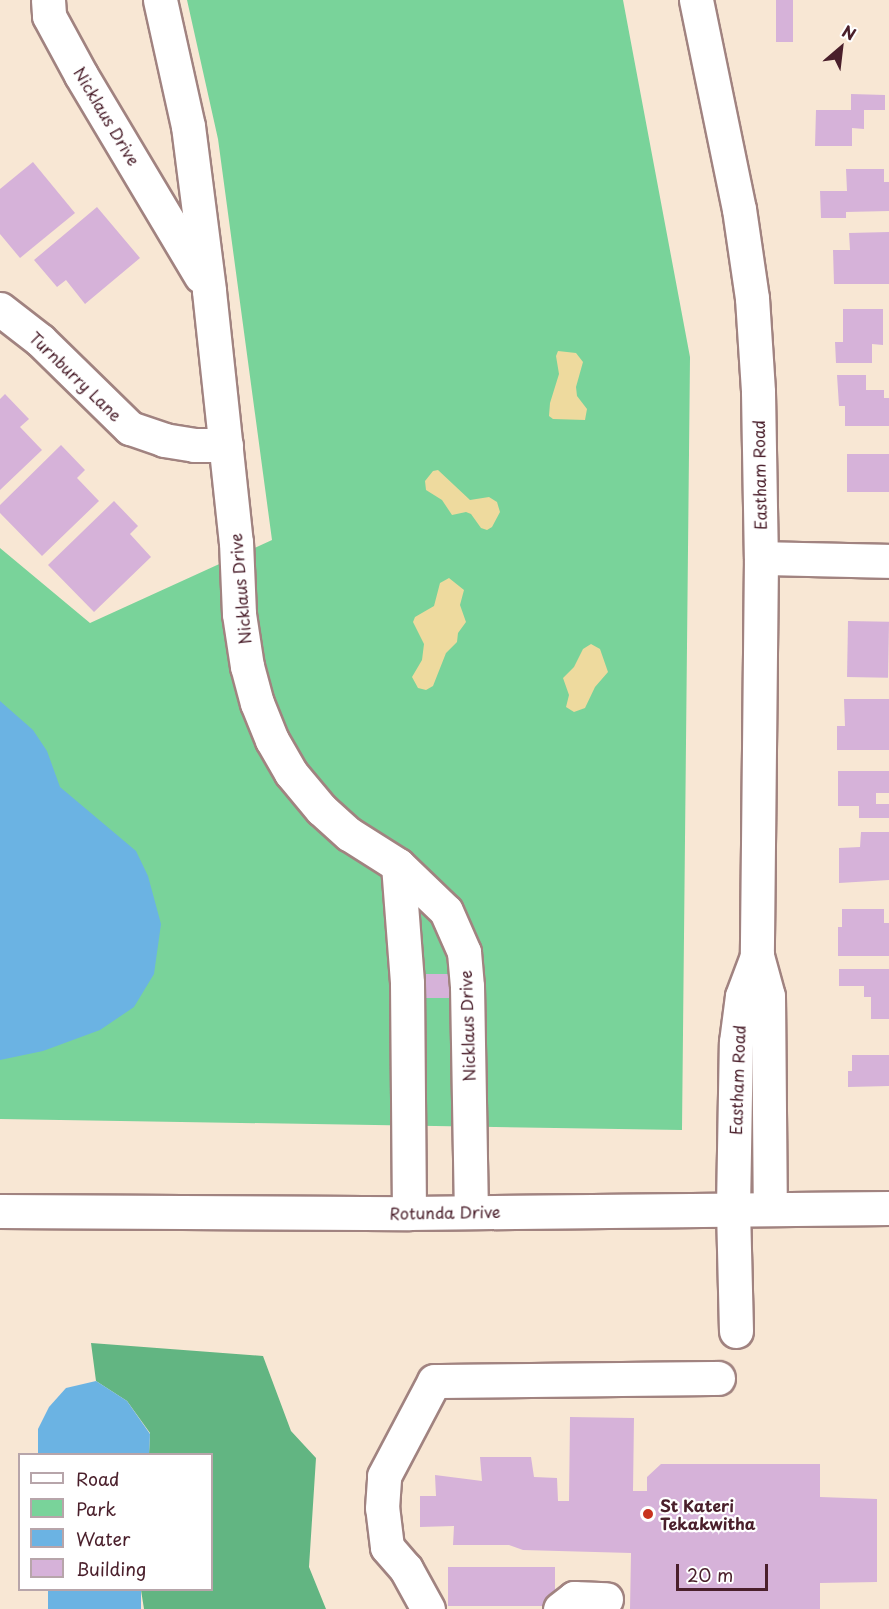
<!DOCTYPE html>
<html>
<head>
<meta charset="utf-8">
<style>
	body { margin:0 }
	#map { position:relative; width:889px; height:1609px; overflow:hidden; background:#f8e7d4; font-family:"Playpen Sans",sans-serif }
	div>[style] { position:absolute }
	.green>* { inset:0; background:#79d39a }
	.forest>* { inset:0; background:#62b582 }
	.sand>* { inset:0; background:#eeda9e }
	.water>* { inset:0; background:#6bb3e3; transform-origin:0 0 }
	.building>* { inset:0; background:#d6b2d9; transform-origin:0 0 }
	.roads { filter:drop-shadow(2px 0 #a18380) drop-shadow(-2px 0 #a18380) drop-shadow(0 2px #a18380) drop-shadow(0 -2px #a18380) }
	.minor>* { height:33px; margin:-16.5px; padding:0 16.5px; transform-origin:16.5px; border-radius:16.5px; background:#fff }
	.major>* { height:33px; margin:-16.5px; padding:0 16.5px; transform-origin:16.5px; border-radius:16.5px; background:#fff }
	.dots>* { width:16px; height:16px; translate:-50% -50%; box-sizing:border-box; border:3px solid #fff; border-radius:50% }
	span { translate:-50% -50%; white-space:nowrap; text-align:center; line-height:1.15; -webkit-text-stroke:4.5px #fff; paint-order:stroke }
	.street-label { font-size:16px; color:#4a1f2b }
	.poi-label { font-size:16px; color:#4a1f2b; font-weight:700 }
	.left { translate:0 -50%; text-align:left }
	.legend { position:absolute; left:18px; top:1453px; width:195px; height:138px; box-sizing:border-box; background:#fff; border:2px solid #b7a5aa; margin:0; padding:8px 10px; list-style:none; font-size:18px; color:#4a1f2b }
	.legend li { display:flex; align-items:center; gap:12px; height:30px }
	.legend b { width:30px; border:2px solid #b7a5aa }
	.north { position:absolute; left:811px; top:18px; width:60px; height:60px; -webkit-text-stroke:4px #fff; paint-order:stroke; rotate:28deg; font-size:16px; font-weight:700; line-height:24px; text-align:center; color:#4a1f2b }
	.north::after { content:''; display:block; margin:auto; width:21px; height:27px; background:#4a1f2b; clip-path:polygon(50% 0,100% 100%,50% 72%,0 100%) }
	.scale { position:absolute; left:676px; top:1564px; width:92px; height:27px; box-sizing:border-box; border:3px solid #4a1f2b; border-top:0; padding-left:8px; font-size:18px; line-height:21px; white-space:nowrap; color:#4a1f2b; -webkit-text-stroke:4px #fff; paint-order:stroke }
</style>
</head>
<body>
<div id="map">
	<div class="green">
		<div style="clip-path:polygon(187px 0,623px 0,690px 357px,682px 1130px,0 1119px,0 548px,90px 623px,272px 540px,218px 139px)"></div>
	</div>
	<div class="forest">
		<div style="clip-path:polygon(91px 1343px,263px 1356px,291px 1431px,316px 1458px,309px 1567px,326px 1609px,144px 1609px,141px 1590px,212px 1590px,212px 1454px,149px 1454px,150px 1433px,127px 1401px,96px 1381px)"></div>
	</div>
	<div class="sand">
		<div style="clip-path:polygon(558px 351px,576px 353px,583px 362px,576px 387px,577px 396px,587px 409px,585px 420px,553px 419px,549px 416px,550px 403px,559px 374px,556px 356px)"></div>
		<div style="clip-path:polygon(438px 470px,470px 500px,489px 497px,497px 502px,500px 512px,492px 527px,487px 530px,481px 528px,471px 514px,466px 512px,452px 515px,442px 500px,426px 490px,425px 481px,433px 471px)"></div>
		<div style="clip-path:polygon(449px 578px,464px 590px,460px 605px,466px 622px,458px 633px,457px 642px,446px 653px,433px 686px,426px 690px,418px 688px,412px 677px,422px 660px,424px 644px,413px 622px,415px 617px,434px 606px,440px 583px)"></div>
		<div style="clip-path:polygon(591px 644px,600px 649px,608px 672px,595px 687px,585px 708px,574px 712px,566px 707px,569px 695px,563px 678px,574px 667px,583px 649px)"></div>
	</div>
	<div class="water">
		<div style="clip-path:polygon(0 701px,33px 730px,47px 751px,60px 787px,136px 851px,148px 876px,161px 924px,154px 974px,134px 1007px,100px 1030px,43px 1051px,0 1060px)"></div>
		<div style="clip-path:polygon(96px 1381px,127px 1401px,150px 1434px,149px 1454px,38px 1454px,38px 1429px,49px 1407px,66px 1388px)"></div>
		<div style="left:48px;top:1590px;width:93px;height:19px"></div>
	</div>
	<div class="building">
		<div style="left:776px;top:0;width:17px;height:42px"></div>
		<div style="clip-path:polygon(851px 94px,885px 95px,885px 110px,864px 110px,864px 129px,852px 128px,852px 146px,815px 146px,816px 110px,851px 110px)"></div>
		<div style="clip-path:polygon(33px 162px,75px 213px,20px 258px,0 234px,0 189px)"></div>
		<div style="clip-path:polygon(846px 169px,884px 169px,884px 182px,889px 182px,889px 211px,846px 212px,846px 218px,821px 218px,820px 191px,847px 191px)"></div>
		<div style="clip-path:polygon(97px 207px,140px 258px,85px 304px,66px 280px,57px 287px,34px 260px)"></div>
		<div style="clip-path:polygon(889px 232px,889px 284px,834px 284px,833px 250px,850px 250px,849px 233px)"></div>
		<div style="clip-path:polygon(843px 309px,883px 309px,883px 345px,872px 344px,872px 363px,836px 363px,835px 342px,843px 342px)"></div>
		<div style="clip-path:polygon(837px 375px,866px 375px,866px 390px,884px 390px,884px 398px,889px 398px,889px 426px,845px 426px,845px 406px,839px 406px)"></div>
		<div style="clip-path:polygon(5px 394px,29px 419px,20px 427px,42px 450px,0 490px,0 399px)"></div>
		<div style="clip-path:polygon(61px 445px,85px 470px,77px 478px,99px 501px,42px 556px,0 513px,0 505px)"></div>
		<div style="left:847px;top:454px;width:42px;height:38px"></div>
		<div style="clip-path:polygon(114px 501px,138px 526px,130px 534px,151px 557px,94px 612px,48px 565px)"></div>
		<div style="left:848px;top:621px;width:41px;height:56px;rotate:1deg"></div>
		<div style="clip-path:polygon(844px 699px,889px 699px,889px 750px,837px 750px,837px 726px,845px 726px)"></div>
		<div style="clip-path:polygon(838px 771px,889px 771px,889px 793px,876px 793px,876px 804px,889px 804px,889px 818px,859px 818px,859px 806px,838px 806px)"></div>
		<div style="clip-path:polygon(861px 832px,889px 832px,889px 880px,839px 883px,839px 848px,860px 847px)"></div>
		<div style="clip-path:polygon(842px 909px,884px 909px,884px 923px,889px 923px,889px 956px,838px 956px,838px 927px,842px 927px)"></div>
		<div style="clip-path:polygon(839px 969px,889px 969px,889px 1019px,871px 1019px,871px 997px,864px 997px,864px 986px,839px 986px)"></div>
		<div style="left:458px;top:974px;width:24px;height:32px;rotate:90deg"></div>
		<div style="clip-path:polygon(852px 1055px,889px 1055px,889px 1086px,848px 1087px,848px 1071px,852px 1071px)"></div>
		<div style="clip-path:polygon(570px 1417px,634px 1418px,633px 1491px,647px 1491px,647px 1477px,661px 1464px,820px 1464px,820px 1497px,877px 1499px,877px 1582px,820px 1583px,820px 1609px,630px 1609px,631px 1553px,523px 1550px,509px 1545px,453px 1545px,454px 1526px,420px 1527px,420px 1496px,436px 1496px,435px 1475px,482px 1481px,480px 1457px,531px 1457px,534px 1477px,557px 1478px,558px 1501px,569px 1501px)"></div>
		<div style="left:555px;top:1567px;width:39px;height:107px;rotate:90deg"></div>
	</div>
	<div class="roads">
		<div class="minor">
			<div style="left:48px;top:0;width:16px;rotate:86deg"></div>
			<div style="left:49px;top:16px;width:67px;rotate:61.5deg"></div>
			<div style="left:81px;top:75px;width:234px;rotate:59.2deg"></div>
			<div style="left:160px;top:0;width:129px;rotate:77.5deg"></div>
			<div style="left:188px;top:126px;width:166px;rotate:82.7deg"></div>
			<div style="left:209px;top:291px;width:252px;rotate:83.9deg"></div>
			<div style="left:236px;top:542px;width:72px;rotate:87.6deg"></div>
			<div style="left:239px;top:614px;width:53px;rotate:81.3deg"></div>
			<div style="left:247px;top:666px;width:38px;rotate:75deg"></div>
			<div style="left:257px;top:703px;width:40px;rotate:68deg"></div>
			<div style="left:272px;top:740px;width:38px;rotate:60deg"></div>
			<div style="left:291px;top:773px;width:47px;rotate:50.2deg"></div>
			<div style="left:321px;top:809px;width:38px;rotate:42deg"></div>
			<div style="left:349px;top:834px;width:58px;rotate:32.3deg"></div>
			<div style="left:398px;top:865px;width:66px;rotate:43.8deg"></div>
			<div style="left:446px;top:911px;width:45px;rotate:66.3deg"></div>
			<div style="left:464px;top:952px;width:34px;rotate:85deg"></div>
			<div style="left:467px;top:986px;width:225px;rotate:89deg"></div>
			<div style="left:696px;top:0;width:213px;rotate:78.4deg"></div>
			<div style="left:739px;top:209px;width:90px;rotate:81.7deg"></div>
			<div style="left:752px;top:298px;width:94px;rotate:86.3deg"></div>
			<div style="left:758px;top:392px;width:166px;rotate:89deg"></div>
			<div style="left:761px;top:558px;width:398px;rotate:90.6deg"></div>
			<div style="left:757px;top:956px;width:41px;rotate:74.6deg"></div>
			<div style="left:768px;top:996px;width:211px;rotate:89.5deg"></div>
			<div style="left:0;top:309px;width:51px;rotate:37.8deg"></div>
			<div style="left:40px;top:340px;width:126px;rotate:44.4deg"></div>
			<div style="left:130px;top:428px;width:36px;rotate:19deg"></div>
			<div style="left:164px;top:440px;width:30px;rotate:9deg"></div>
			<div style="left:194px;top:445px;width:32px"></div>
			<div style="left:761px;top:558px;width:128px;rotate:1.3deg"></div>
			<div style="left:398px;top:865px;width:118px;rotate:85.6deg"></div>
			<div style="left:407px;top:983px;width:230px;rotate:89.5deg"></div>
			<div style="left:736px;top:1331px;width:123px;rotate:-91.4deg"></div>
			<div style="left:733px;top:1208px;width:166px;rotate:-89deg"></div>
			<div style="left:736px;top:1042px;width:46px;rotate:-82.6deg"></div>
			<div style="left:742px;top:996px;width:43px;rotate:-69.4deg"></div>
			<div style="left:428px;top:1609px;width:46px;rotate:-118.8deg"></div>
			<div style="left:406px;top:1569px;width:29px;rotate:-131deg"></div>
			<div style="left:387px;top:1547px;width:39px;rotate:-97deg"></div>
			<div style="left:382px;top:1508px;width:32px;rotate:-86deg"></div>
			<div style="left:384px;top:1476px;width:107px;rotate:-62.2deg"></div>
			<div style="left:434px;top:1381px;width:284px;rotate:-0.6deg"></div>
			<div style="left:560px;top:1609px;width:18px;rotate:-38deg"></div>
			<div style="left:574px;top:1598px;width:32px;rotate:2deg"></div>
		</div>
		<div class="major">
			<div style="left:0;top:1211px;width:409px;rotate:0.3deg"></div>
			<div style="left:409px;top:1213px;width:480px;rotate:-0.6deg"></div>
		</div>
	</div>
	<div class="dots">
		<div style="left:648px;top:1514px;background:#c8321e"></div>
	</div>
	<div class="street-label">
		<span style="left:107px;top:116px;rotate:59deg">Nicklaus Drive</span>
		<span style="left:76px;top:376px;rotate:44deg">Turnburry Lane</span>
		<span style="left:759px;top:475px;rotate:-91deg">Eastham Road</span>
		<span style="left:240px;top:589px;rotate:-95deg">Nicklaus Drive</span>
		<span style="left:467px;top:1026px;rotate:-92deg">Nicklaus Drive</span>
		<span style="left:737px;top:1080px;rotate:-88deg">Eastham Road</span>
		<span style="left:445px;top:1212px;rotate:-1deg">Rotunda Drive</span>
	</div>
	<div class="poi-label">
		<span class="left" style="left:660px;top:1514px">St Kateri<br>Tekakwitha</span>
	</div>
	<ul class="legend">
	<li><b style="height:8px;background:#fff"></b>Road</li>
	<li><b style="height:16px;background:#79d39a"></b>Park</li>
	<li><b style="height:16px;background:#6bb3e3"></b>Water</li>
	<li><b style="height:16px;background:#d6b2d9"></b>Building</li>
	</ul>
	<div class="north">N</div>
	<div class="scale">20 m</div>
</div>
</body>
</html>
